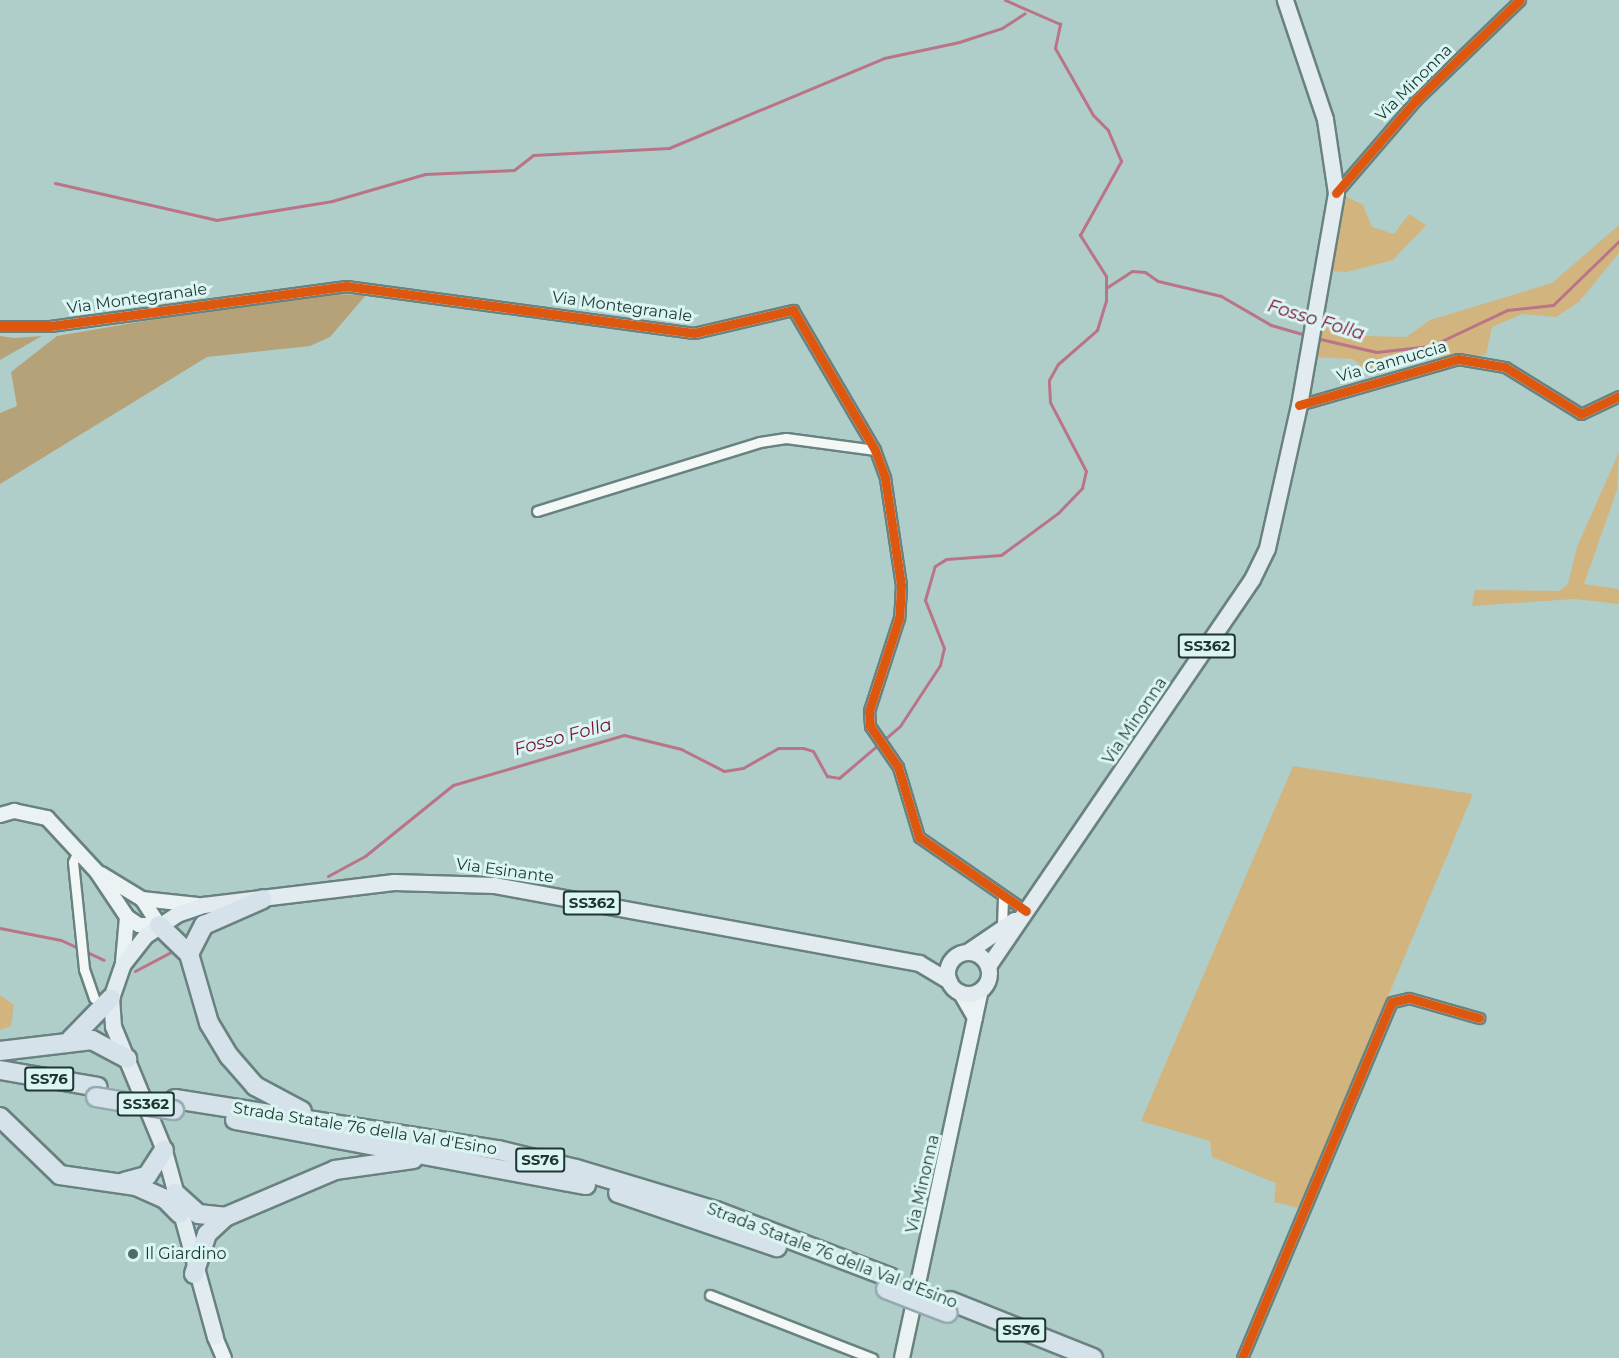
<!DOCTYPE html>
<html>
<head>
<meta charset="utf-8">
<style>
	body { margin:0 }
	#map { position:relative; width:1619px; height:1358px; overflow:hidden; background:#afceca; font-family:Montserrat,sans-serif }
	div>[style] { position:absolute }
	.green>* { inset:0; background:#d2b47e }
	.forest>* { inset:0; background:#b6a278 }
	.stream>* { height:3px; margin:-1.5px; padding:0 1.5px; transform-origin:1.5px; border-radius:1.5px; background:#ba7487 }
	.roads { filter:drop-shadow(2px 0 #69827f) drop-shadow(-2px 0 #69827f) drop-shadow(0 2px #69827f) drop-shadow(0 -2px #69827f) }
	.street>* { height:9px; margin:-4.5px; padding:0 4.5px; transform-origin:4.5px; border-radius:4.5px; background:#f3f8f7 }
	.secondary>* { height:14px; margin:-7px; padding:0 7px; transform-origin:7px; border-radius:7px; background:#eaf2f3 }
	.primary>* { height:15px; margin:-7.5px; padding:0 7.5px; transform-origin:7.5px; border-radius:7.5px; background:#e2ebef }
	.primary>.ring { margin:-7.5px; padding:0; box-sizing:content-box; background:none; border:15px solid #e2ebef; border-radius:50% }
	.highway>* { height:18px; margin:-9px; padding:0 9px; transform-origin:9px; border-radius:9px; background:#d6e2e9 }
	.bridges { filter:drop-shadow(2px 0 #93aab0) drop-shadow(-2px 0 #93aab0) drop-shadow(0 2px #93aab0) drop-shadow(0 -2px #93aab0) }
	.highway-bridge>* { height:18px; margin:-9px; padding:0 9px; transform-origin:9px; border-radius:9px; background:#d6e2e9 }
	.cycleway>* { height:9px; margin:-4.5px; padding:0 4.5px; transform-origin:4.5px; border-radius:4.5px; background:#de570e }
	.dots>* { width:16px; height:16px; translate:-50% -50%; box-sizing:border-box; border:3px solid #daf5f2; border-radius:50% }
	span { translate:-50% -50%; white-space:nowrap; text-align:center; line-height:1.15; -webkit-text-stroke:6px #daf5f2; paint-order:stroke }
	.shield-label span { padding:2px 4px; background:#daf5f2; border:2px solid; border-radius:4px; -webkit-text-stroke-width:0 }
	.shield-label { font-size:15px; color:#1e3532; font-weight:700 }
	.street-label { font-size:16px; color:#1e3532 }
	.poi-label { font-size:16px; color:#1e3532 }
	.left { translate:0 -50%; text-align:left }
	.water-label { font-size:18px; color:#7d1137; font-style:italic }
</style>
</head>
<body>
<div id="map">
	<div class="green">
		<div style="clip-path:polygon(1343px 195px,1363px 205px,1372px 227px,1394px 234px,1409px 214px,1426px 225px,1393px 260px,1347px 272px,1329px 271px)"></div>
		<div style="clip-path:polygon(1619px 225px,1619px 253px,1579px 302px,1556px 317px,1522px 314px,1492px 327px,1486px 355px,1431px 358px,1371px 376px,1353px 359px,1312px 357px,1320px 325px,1365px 336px,1406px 337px,1430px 320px,1552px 283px)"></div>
		<div style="clip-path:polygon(1619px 452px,1617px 490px,1584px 584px,1619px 589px,1619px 604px,1574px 599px,1472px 606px,1475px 590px,1559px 591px,1568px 584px,1577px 547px)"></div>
		<div style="clip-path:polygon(1293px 766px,1473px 794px,1299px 1208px,1274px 1202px,1276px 1183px,1212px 1157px,1210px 1141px,1141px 1121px)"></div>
		<div style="clip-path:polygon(0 995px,14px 1005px,11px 1026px,0 1030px)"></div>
	</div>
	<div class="forest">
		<div style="clip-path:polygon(306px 293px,366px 295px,330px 337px,310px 346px,207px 357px,0 484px,0 413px,17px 406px,11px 372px,57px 336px)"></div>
		<div style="clip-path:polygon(0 336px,14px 338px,42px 336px,0 360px)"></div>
	</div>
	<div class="stream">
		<div style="left:55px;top:183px;width:165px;rotate:12.9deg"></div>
		<div style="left:216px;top:220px;width:118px;rotate:-9.3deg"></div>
		<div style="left:332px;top:201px;width:97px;rotate:-16.2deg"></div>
		<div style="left:425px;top:174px;width:89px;rotate:-2.6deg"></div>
		<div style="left:514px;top:170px;width:24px;rotate:-38deg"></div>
		<div style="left:533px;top:155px;width:136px;rotate:-2.9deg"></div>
		<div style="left:669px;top:148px;width:233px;rotate:-22.7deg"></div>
		<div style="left:884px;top:58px;width:77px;rotate:-12deg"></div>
		<div style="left:959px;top:42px;width:45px;rotate:-18deg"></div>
		<div style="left:1002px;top:28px;width:27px;rotate:-33deg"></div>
		<div style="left:1106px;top:288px;width:31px;rotate:-33deg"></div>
		<div style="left:1132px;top:271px;width:13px;rotate:4deg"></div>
		<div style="left:1145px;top:272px;width:16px;rotate:35deg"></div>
		<div style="left:1158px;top:281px;width:65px;rotate:13.4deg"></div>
		<div style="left:1221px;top:296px;width:58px;rotate:30.1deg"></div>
		<div style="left:1271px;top:325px;width:37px;rotate:16deg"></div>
		<div style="left:1316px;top:338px;width:62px;rotate:13.1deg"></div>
		<div style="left:1376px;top:352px;width:55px;rotate:-6.2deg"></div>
		<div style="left:1431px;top:346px;width:84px;rotate:-25.3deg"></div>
		<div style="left:1507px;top:310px;width:46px;rotate:-6.2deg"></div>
		<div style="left:1553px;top:305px;width:92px;rotate:-44.1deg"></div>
		<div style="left:328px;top:876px;width:42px;rotate:-28.4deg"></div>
		<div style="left:365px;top:856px;width:113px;rotate:-38.9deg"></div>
		<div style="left:453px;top:785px;width:178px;rotate:-16.3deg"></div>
		<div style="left:624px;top:735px;width:59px;rotate:13.8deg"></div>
		<div style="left:681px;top:749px;width:48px;rotate:27.1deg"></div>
		<div style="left:724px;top:771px;width:19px;rotate:-9deg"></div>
		<div style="left:743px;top:768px;width:40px;rotate:-29.7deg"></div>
		<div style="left:778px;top:748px;width:25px"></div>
		<div style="left:803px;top:748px;width:10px;rotate:17deg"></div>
		<div style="left:813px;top:751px;width:29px;rotate:61deg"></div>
		<div style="left:827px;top:776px;width:12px;rotate:9deg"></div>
		<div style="left:839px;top:778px;width:80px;rotate:-40.4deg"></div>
		<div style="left:900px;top:726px;width:73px;rotate:-56.7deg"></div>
		<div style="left:940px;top:665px;width:17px;rotate:-77deg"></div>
		<div style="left:944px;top:648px;width:52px;rotate:-111.6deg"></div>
		<div style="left:925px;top:600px;width:35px;rotate:-74deg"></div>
		<div style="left:935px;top:566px;width:13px;rotate:-32deg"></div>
		<div style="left:946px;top:559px;width:55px;rotate:-4.2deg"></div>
		<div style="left:1001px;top:555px;width:71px;rotate:-36.4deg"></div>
		<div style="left:1058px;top:513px;width:35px;rotate:-46deg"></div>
		<div style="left:1082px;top:488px;width:17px;rotate:-77deg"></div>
		<div style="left:1086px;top:471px;width:78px;rotate:-117.6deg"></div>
		<div style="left:1050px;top:402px;width:22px;rotate:-93deg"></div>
		<div style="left:1049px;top:380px;width:18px;rotate:-61deg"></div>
		<div style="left:1058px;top:364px;width:52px;rotate:-41.1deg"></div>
		<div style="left:1097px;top:330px;width:30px;rotate:-73deg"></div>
		<div style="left:1106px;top:301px;width:25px;rotate:-90deg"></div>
		<div style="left:1106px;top:276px;width:49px;rotate:-122.4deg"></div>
		<div style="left:1080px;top:235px;width:85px;rotate:-61deg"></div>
		<div style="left:1121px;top:161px;width:34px;rotate:-113deg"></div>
		<div style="left:1108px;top:130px;width:21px;rotate:-135deg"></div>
		<div style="left:1093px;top:115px;width:77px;rotate:-119.6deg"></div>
		<div style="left:1055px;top:48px;width:25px;rotate:-78deg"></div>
		<div style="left:1060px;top:24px;width:60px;rotate:-156.4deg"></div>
		<div style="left:0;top:928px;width:62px;rotate:11.1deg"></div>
		<div style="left:61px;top:940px;width:47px;rotate:24.9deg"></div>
		<div style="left:135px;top:971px;width:43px;rotate:-27.8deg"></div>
	</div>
	<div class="roads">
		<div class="street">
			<div style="left:1336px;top:193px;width:123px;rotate:-49.3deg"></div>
			<div style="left:1416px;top:100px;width:144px;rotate:-43.9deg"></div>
			<div style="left:0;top:326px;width:50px"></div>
			<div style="left:50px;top:326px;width:299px;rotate:-7.7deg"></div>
			<div style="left:346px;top:286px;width:351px;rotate:7.7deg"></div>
			<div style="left:694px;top:333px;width:102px;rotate:-13.1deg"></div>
			<div style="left:793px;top:310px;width:162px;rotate:59.6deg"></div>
			<div style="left:875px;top:450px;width:30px;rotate:70deg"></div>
			<div style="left:885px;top:478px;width:108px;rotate:81.5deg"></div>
			<div style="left:901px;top:585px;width:33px;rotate:93deg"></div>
			<div style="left:899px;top:618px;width:98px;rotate:107.9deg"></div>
			<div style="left:869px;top:711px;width:15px;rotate:86deg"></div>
			<div style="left:870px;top:726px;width:50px;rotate:55.7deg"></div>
			<div style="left:898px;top:767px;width:73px;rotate:73.3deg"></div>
			<div style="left:919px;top:837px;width:130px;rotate:34.7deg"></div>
			<div style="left:1299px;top:405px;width:166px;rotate:-16.1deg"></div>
			<div style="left:1458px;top:359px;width:48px;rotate:9.7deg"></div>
			<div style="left:1505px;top:367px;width:89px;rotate:31.7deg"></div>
			<div style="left:1581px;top:414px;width:42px;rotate:-25.3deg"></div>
			<div style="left:537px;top:511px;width:233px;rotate:-17.2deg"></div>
			<div style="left:760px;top:442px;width:26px;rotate:-9deg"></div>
			<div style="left:786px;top:438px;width:90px;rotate:7.7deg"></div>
			<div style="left:79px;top:850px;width:13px;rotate:117deg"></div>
			<div style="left:73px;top:862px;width:108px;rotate:84.1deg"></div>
			<div style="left:84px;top:969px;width:31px;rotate:71deg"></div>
			<div style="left:1002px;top:926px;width:30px;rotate:-88deg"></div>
			<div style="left:710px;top:1295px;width:174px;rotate:21.3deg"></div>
			<div style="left:1242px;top:1358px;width:386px;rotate:-67.2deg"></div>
			<div style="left:1392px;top:1002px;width:17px;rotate:-13deg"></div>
			<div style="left:1409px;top:998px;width:73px;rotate:15.9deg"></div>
		</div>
		<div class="secondary">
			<div style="left:0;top:815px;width:15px;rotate:-16deg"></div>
			<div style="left:14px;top:811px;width:34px;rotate:12deg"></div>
			<div style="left:47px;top:818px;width:74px;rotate:47.2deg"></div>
			<div style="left:97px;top:872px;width:54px;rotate:56.3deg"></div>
			<div style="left:127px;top:917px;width:14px;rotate:34deg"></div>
			<div style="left:139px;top:925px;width:20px"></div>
			<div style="left:159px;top:925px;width:31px;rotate:-123deg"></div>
			<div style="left:101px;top:874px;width:48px;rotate:31.4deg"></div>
			<div style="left:142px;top:899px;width:56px;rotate:6.1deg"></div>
			<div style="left:123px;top:962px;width:45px;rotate:-84.9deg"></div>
			<div style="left:960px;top:992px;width:30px;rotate:60deg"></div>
			<div style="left:215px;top:1337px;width:23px;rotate:67deg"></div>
			<div style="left:902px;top:1358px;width:376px;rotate:-77.9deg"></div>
		</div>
		<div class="primary">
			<div style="left:967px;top:952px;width:57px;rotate:-34.2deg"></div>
			<div class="ring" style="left:947px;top:952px;width:27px;height:27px"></div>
			<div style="left:988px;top:966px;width:468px;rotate:-55.7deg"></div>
			<div style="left:1252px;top:579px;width:34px;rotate:-64deg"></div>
			<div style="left:1267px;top:548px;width:147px;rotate:-77.4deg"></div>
			<div style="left:1299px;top:405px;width:215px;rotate:-80.1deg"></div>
			<div style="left:1336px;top:193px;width:75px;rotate:-98.5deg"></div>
			<div style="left:1325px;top:119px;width:126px;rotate:-108.6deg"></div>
			<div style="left:215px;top:1337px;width:194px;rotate:-105.3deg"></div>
			<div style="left:164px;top:1150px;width:134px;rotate:-112.4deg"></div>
			<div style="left:113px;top:1026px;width:28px;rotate:-94deg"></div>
			<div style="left:111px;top:998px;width:36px;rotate:-71deg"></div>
			<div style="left:123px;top:964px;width:37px;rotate:-52deg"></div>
			<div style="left:146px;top:935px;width:37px;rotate:-34deg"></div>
			<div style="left:177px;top:914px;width:28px;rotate:-19deg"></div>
			<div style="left:203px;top:905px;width:192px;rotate:-6.9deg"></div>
			<div style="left:394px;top:882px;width:100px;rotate:1.7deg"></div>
			<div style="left:494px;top:885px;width:432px;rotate:10.4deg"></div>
			<div style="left:919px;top:963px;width:35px;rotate:31deg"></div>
		</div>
		<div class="highway">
			<div style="left:159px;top:925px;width:42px;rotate:44deg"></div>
			<div style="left:189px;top:954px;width:72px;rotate:73.8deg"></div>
			<div style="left:209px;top:1023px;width:39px;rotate:59deg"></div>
			<div style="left:229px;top:1056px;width:40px;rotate:49deg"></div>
			<div style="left:255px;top:1086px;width:53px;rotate:28deg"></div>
			<div style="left:189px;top:954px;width:33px;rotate:-63deg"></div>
			<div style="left:204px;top:925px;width:64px;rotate:-23.8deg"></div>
			<div style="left:71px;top:1039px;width:57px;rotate:-45.7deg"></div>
			<div style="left:0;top:1051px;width:93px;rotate:-6.8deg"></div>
			<div style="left:92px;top:1040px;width:40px;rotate:28deg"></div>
			<div style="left:0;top:1070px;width:99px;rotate:9.8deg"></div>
			<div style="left:175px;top:1099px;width:327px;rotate:9deg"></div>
			<div style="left:498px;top:1150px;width:80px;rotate:13.7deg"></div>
			<div style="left:576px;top:1169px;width:146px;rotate:16.7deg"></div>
			<div style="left:716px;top:1211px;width:187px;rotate:20.9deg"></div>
			<div style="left:0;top:1117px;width:83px;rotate:44deg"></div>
			<div style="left:60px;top:1175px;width:77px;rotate:8.2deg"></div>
			<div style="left:136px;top:1186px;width:32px;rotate:24deg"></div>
			<div style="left:165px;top:1199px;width:21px;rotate:45deg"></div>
			<div style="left:235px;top:1120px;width:357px;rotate:10.5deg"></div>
			<div style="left:124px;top:1182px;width:24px;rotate:-15deg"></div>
			<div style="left:147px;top:1176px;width:31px;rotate:-57deg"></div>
			<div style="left:175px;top:1193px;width:31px;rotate:42deg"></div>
			<div style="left:198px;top:1214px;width:27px;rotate:6deg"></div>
			<div style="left:618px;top:1193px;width:168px;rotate:18.8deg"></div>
			<div style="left:194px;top:1274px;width:42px;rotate:-72deg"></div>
			<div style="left:207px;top:1234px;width:25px;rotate:-43deg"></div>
			<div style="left:225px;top:1217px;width:120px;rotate:-23.1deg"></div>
			<div style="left:335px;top:1170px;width:79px;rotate:-8deg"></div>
			<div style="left:950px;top:1301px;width:154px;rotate:21.7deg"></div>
		</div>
	</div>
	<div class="bridges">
		<div class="highway-bridge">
			<div style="left:96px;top:1097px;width:79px;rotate:9.5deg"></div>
			<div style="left:886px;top:1289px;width:66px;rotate:21.2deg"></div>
		</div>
	</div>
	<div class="cycleway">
		<div style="left:1336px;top:193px;width:123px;rotate:-49.3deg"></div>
		<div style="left:1416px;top:100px;width:144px;rotate:-43.9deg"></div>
		<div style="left:0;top:326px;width:50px"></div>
		<div style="left:50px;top:326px;width:299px;rotate:-7.7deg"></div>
		<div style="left:346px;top:286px;width:351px;rotate:7.7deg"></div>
		<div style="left:694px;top:333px;width:102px;rotate:-13.1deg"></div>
		<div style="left:793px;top:310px;width:162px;rotate:59.6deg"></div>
		<div style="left:875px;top:450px;width:30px;rotate:70deg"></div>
		<div style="left:885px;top:478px;width:108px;rotate:81.5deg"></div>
		<div style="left:901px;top:585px;width:33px;rotate:93deg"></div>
		<div style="left:899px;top:618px;width:98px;rotate:107.9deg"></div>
		<div style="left:869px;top:711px;width:15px;rotate:86deg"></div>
		<div style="left:870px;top:726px;width:50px;rotate:55.7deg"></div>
		<div style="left:898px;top:767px;width:73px;rotate:73.3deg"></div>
		<div style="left:919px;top:837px;width:130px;rotate:34.7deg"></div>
		<div style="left:1299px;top:405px;width:166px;rotate:-16.1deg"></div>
		<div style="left:1458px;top:359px;width:48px;rotate:9.7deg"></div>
		<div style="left:1505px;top:367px;width:89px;rotate:31.7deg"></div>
		<div style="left:1581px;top:414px;width:42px;rotate:-25.3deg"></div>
		<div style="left:1242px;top:1358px;width:386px;rotate:-67.2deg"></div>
		<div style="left:1392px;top:1002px;width:17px;rotate:-13deg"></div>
		<div style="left:1409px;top:998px;width:73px;rotate:15.9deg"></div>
	</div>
	<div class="dots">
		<div style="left:133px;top:1254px;background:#516b67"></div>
	</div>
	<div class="shield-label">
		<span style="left:1207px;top:646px">SS362</span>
		<span style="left:592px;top:903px">SS362</span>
		<span style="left:49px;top:1079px">SS76</span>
		<span style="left:146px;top:1104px">SS362</span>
		<span style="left:540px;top:1160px">SS76</span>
		<span style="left:1021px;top:1330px">SS76</span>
	</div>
	<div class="street-label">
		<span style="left:1414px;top:83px;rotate:-45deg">Via Minonna</span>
		<span style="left:137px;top:299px;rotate:-8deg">Via Montegranale</span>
		<span style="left:622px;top:307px;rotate:8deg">Via Montegranale</span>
		<span style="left:1392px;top:362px;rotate:-16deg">Via Cannuccia</span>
		<span style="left:1135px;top:721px;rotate:-56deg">Via Minonna</span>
		<span style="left:505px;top:871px;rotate:8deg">Via Esinante</span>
		<span style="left:365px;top:1129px;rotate:9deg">Strada Statale 76 della Val d'Esino</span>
		<span style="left:923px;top:1184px;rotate:-77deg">Via Minonna</span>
		<span style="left:832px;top:1256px;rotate:21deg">Strada Statale 76 della Val d'Esino</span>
	</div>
	<div class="poi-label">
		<span class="left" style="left:145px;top:1254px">Il Giardino</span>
	</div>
	<div class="water-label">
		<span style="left:1316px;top:320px;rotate:17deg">Fosso Folla</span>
		<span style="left:563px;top:737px;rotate:-15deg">Fosso Folla</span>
	</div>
</div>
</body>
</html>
